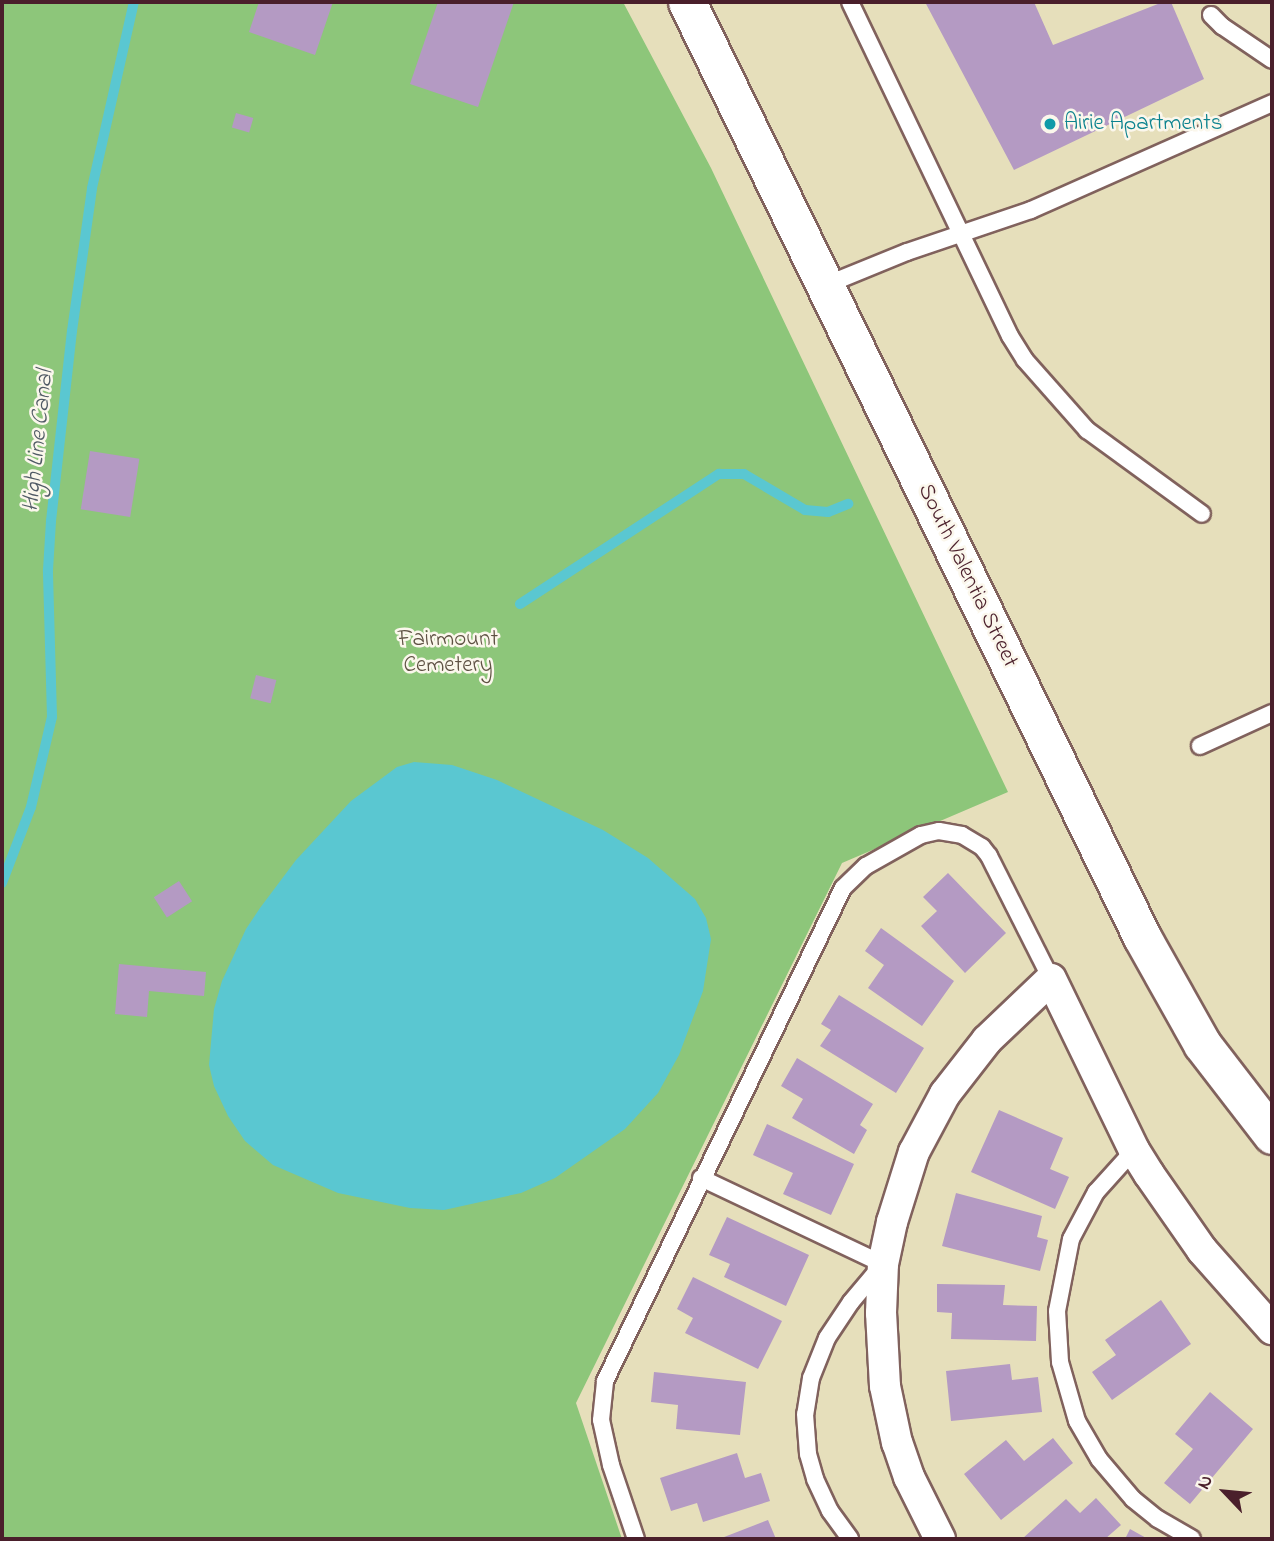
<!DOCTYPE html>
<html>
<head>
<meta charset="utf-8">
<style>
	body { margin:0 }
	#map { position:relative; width:1274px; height:1541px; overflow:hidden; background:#e6dfbb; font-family:"Indie Flower",sans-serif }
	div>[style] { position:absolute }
	.green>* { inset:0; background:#8dc67a }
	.water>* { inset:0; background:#5ac7d1 }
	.stream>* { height:10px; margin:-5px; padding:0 5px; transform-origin:5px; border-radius:5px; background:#5ac7d1 }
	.building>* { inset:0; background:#b49ac3; transform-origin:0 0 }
	.roads { filter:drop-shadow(2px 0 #81625d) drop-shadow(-2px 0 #81625d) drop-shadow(0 2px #81625d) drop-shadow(0 -2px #81625d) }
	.service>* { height:16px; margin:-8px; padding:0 8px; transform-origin:8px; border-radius:8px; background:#fff }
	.minor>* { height:30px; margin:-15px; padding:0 15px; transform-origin:15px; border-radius:15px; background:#fff }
	.tertiary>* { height:37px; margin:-18.5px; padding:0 18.5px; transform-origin:18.5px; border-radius:18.5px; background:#fff }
	.dots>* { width:19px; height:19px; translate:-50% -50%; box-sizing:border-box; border:4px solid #fbf7ec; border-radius:50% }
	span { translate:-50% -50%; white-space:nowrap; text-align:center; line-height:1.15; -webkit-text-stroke:5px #fbf7ec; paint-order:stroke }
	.culture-label { font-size:23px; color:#0d838f }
	.left { translate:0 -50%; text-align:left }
	.street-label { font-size:23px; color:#4a1f2b }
	.park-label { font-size:23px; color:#5e5143 }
	.water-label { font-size:24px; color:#505a65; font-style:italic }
	.frame { position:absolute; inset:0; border:4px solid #4a1f2b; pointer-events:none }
	.north { position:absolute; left:1190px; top:1457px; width:70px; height:70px; -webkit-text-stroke:5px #fbf7ec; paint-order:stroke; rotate:296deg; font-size:19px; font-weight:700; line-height:28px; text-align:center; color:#4a1f2b }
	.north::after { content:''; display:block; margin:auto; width:24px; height:32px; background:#4a1f2b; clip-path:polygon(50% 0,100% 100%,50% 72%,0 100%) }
</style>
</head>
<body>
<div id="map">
	<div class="green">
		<div style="clip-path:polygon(2px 2px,623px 2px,711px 168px,1008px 792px,842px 863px,576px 1403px,622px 1539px,2px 1539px)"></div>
	</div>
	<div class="water">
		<div style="clip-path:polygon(414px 762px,452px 765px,497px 780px,603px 830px,648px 858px,695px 899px,706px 918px,711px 939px,703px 991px,679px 1055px,658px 1093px,625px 1129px,555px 1178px,521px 1193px,444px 1210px,410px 1208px,338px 1193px,273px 1165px,245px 1141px,228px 1116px,214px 1086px,209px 1065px,214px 1009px,222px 981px,246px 929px,260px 908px,296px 860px,351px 801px,397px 767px)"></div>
	</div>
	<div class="stream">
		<div style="left:520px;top:604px;width:238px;rotate:-33.2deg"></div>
		<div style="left:719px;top:474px;width:25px"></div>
		<div style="left:744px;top:474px;width:71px;rotate:30.5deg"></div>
		<div style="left:805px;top:510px;width:23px;rotate:5deg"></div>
		<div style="left:828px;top:512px;width:22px;rotate:-22deg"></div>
		<div style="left:2px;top:883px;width:81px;rotate:-69.1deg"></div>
		<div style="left:31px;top:807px;width:92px;rotate:-76.9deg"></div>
		<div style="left:52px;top:717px;width:147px;rotate:-91.6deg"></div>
		<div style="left:48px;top:570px;width:49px;rotate:-86.5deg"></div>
		<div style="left:51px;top:521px;width:191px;rotate:-83.7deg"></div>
		<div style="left:72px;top:331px;width:144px;rotate:-82deg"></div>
		<div style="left:92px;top:188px;width:191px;rotate:-77.3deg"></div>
	</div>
	<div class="building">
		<div style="clip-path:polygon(259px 2px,333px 2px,315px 55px,249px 32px)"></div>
		<div style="clip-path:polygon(438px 2px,514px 2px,478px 107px,410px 84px)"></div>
		<div style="clip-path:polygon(925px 2px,1034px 2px,1053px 45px,1163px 2px,1171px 2px,1204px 79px,1014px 170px)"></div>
		<div style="left:236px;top:113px;width:18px;height:15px;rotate:16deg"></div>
		<div style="left:90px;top:451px;width:50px;height:59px;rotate:9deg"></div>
		<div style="left:256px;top:675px;width:21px;height:24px;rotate:14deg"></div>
		<div style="clip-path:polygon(948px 873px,1006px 933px,965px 973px,921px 926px,937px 911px,923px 897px)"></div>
		<div style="left:179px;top:881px;width:24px;height:30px;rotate:57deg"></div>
		<div style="clip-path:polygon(881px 928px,954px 981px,922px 1026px,868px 988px,884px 965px,865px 951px)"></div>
		<div style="clip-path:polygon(119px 964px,206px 972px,204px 996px,149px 991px,147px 1017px,115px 1014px)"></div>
		<div style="clip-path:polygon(839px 995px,924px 1048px,896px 1093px,820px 1046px,831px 1030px,821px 1024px)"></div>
		<div style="clip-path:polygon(797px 1058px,873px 1104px,860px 1125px,867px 1130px,854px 1154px,792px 1118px,803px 1099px,781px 1086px)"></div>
		<div style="clip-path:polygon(999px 1110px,1063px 1138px,1050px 1169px,1069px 1177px,1055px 1209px,971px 1172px)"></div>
		<div style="clip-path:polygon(767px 1124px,854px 1164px,831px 1215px,783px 1194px,793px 1173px,753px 1155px)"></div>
		<div style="clip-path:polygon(956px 1193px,1042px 1216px,1037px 1237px,1048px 1240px,1040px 1271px,942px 1246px)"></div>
		<div style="clip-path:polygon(727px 1217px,809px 1255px,786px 1306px,724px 1277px,730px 1264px,709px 1255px)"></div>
		<div style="clip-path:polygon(693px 1277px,782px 1321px,758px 1369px,685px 1333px,693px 1318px,677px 1309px)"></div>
		<div style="clip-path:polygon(937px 1284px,1005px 1285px,1003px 1305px,1037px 1306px,1036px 1341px,951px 1339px,952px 1313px,937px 1312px)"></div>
		<div style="clip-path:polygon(1161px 1300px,1191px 1344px,1112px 1400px,1092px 1372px,1116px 1355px,1105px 1340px)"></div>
		<div style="clip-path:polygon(1010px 1364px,1012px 1380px,1038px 1377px,1042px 1412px,951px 1421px,946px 1371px)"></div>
		<div style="clip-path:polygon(654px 1372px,746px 1382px,740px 1435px,676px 1429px,678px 1405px,651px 1402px)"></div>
		<div style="clip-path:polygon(1210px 1392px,1253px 1429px,1190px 1504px,1164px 1483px,1193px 1449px,1175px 1434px)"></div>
		<div style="clip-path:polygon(1053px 1438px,1073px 1463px,1001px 1520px,964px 1474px,1006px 1440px,1024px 1461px)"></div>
		<div style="clip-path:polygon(737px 1453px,745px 1478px,761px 1473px,770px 1501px,703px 1522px,697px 1503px,671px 1511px,660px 1478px)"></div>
		<div style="clip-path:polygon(1096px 1498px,1121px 1525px,1105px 1539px,1022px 1539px,1066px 1499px,1080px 1513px)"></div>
		<div style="clip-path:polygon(768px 1520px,776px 1539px,719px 1539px)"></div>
		<div style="clip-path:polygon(1130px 1529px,1148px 1539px,1125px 1539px)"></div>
	</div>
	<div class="roads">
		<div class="service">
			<div style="left:850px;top:2px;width:370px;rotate:64.4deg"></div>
			<div style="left:1010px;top:336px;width:28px;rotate:58deg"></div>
			<div style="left:1025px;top:360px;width:94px;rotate:48.5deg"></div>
			<div style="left:1087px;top:430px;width:142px;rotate:36.1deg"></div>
			<div style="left:1211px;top:15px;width:16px;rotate:45deg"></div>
			<div style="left:1222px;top:26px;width:60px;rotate:34.2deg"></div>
			<div style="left:826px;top:285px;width:87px;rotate:-22.2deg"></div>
			<div style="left:907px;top:252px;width:131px;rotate:-18.7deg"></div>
			<div style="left:1031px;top:210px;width:264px;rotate:-23.9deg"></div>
			<div style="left:1200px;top:746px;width:79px;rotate:-24.6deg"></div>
			<div style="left:1134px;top:1150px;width:57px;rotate:132.1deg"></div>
			<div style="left:1096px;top:1192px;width:53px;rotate:118deg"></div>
			<div style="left:1071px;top:1239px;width:73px;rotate:101deg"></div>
			<div style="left:1057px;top:1311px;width:51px;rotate:86.6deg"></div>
			<div style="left:1060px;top:1362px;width:61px;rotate:73.9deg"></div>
			<div style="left:1077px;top:1421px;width:44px;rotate:59.9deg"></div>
			<div style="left:1099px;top:1459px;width:52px;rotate:49.6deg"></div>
			<div style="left:1133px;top:1499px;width:32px;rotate:39deg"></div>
			<div style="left:1158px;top:1519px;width:39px;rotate:30deg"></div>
			<div style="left:701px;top:1178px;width:201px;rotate:25.3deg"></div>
			<div style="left:883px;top:1264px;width:50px;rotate:130.1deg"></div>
			<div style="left:851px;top:1302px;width:43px;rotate:123.7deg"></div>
			<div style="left:827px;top:1338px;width:43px;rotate:111.8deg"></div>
			<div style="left:811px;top:1378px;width:36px;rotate:99deg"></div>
			<div style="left:805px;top:1414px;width:40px;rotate:85.7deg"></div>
			<div style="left:808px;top:1454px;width:26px;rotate:74deg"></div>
			<div style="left:815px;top:1479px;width:35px;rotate:65deg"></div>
			<div style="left:830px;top:1511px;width:34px;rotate:54deg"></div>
			<div style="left:636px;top:1539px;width:78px;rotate:-108.7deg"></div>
			<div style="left:611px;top:1465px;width:46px;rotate:-102.5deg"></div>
			<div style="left:601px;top:1420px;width:39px;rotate:-84deg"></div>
			<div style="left:605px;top:1381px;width:547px;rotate:-64.23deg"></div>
			<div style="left:843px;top:888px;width:32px;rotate:-44deg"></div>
			<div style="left:866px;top:866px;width:63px;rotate:-29.4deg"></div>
			<div style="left:921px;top:835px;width:18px;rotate:-13deg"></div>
			<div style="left:939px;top:831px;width:23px;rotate:10deg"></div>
			<div style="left:962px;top:835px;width:23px;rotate:31deg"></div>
			<div style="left:982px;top:847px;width:11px;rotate:52deg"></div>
			<div style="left:989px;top:856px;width:138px;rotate:63.2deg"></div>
		</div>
		<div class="minor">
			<div style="left:940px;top:1539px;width:69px;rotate:-116.6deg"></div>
			<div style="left:909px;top:1477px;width:36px;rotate:-109deg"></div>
			<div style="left:897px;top:1443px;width:58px;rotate:-101.9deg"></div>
			<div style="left:885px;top:1386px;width:73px;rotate:-93.1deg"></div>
			<div style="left:881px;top:1313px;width:49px;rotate:-87.7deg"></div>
			<div style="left:883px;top:1264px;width:43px;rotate:-77.9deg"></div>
			<div style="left:892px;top:1222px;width:73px;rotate:-72.6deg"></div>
			<div style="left:914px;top:1152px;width:66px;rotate:-61.9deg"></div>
			<div style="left:945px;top:1094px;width:68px;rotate:-52.1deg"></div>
			<div style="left:987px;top:1040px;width:88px;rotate:-43.6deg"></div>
			<div style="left:1051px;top:979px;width:190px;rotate:64.1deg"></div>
			<div style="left:1134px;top:1150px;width:28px;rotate:58deg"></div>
			<div style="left:1149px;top:1174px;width:93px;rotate:55.1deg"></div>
			<div style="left:1202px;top:1250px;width:106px;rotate:48.5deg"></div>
		</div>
		<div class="tertiary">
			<div style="left:687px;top:2px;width:1040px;rotate:64.05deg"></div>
			<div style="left:1142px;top:937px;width:123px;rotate:60.7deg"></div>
			<div style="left:1202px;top:1044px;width:115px;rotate:52.4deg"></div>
		</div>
	</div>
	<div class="dots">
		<div style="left:1050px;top:124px;background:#0f9aa8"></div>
	</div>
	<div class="culture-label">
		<span class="left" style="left:1064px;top:124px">Airie Apartments</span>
	</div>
	<div class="street-label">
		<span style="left:967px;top:576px;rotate:64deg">South Valentia Street</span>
	</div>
	<div class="park-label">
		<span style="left:448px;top:653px">Fairmount<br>Cemetery</span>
	</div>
	<div class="water-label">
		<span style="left:39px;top:441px;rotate:-84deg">High Line Canal</span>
	</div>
	<div class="frame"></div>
	<div class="north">N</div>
</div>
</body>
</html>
